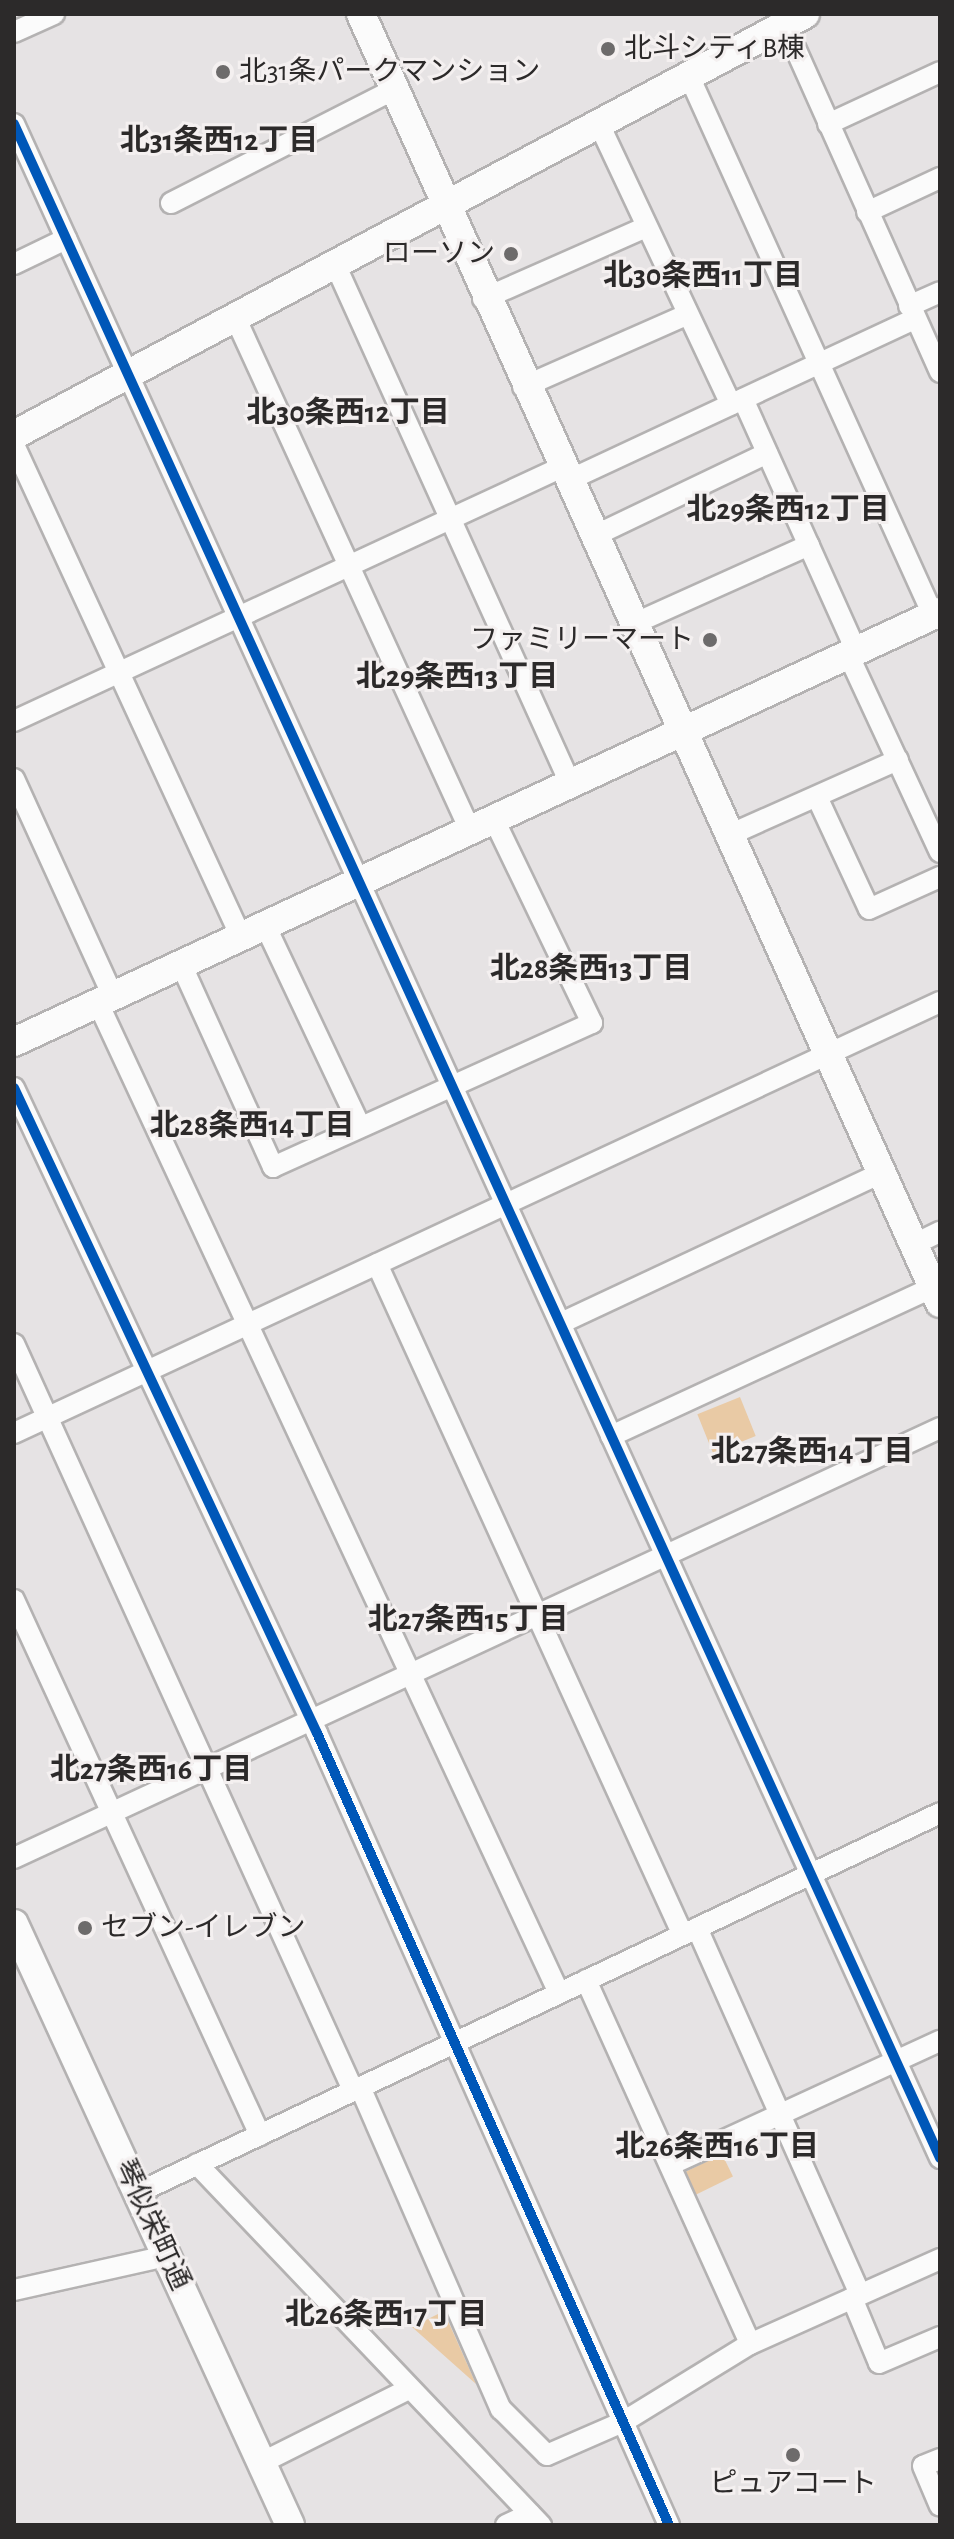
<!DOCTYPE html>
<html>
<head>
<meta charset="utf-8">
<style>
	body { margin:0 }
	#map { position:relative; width:954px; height:2539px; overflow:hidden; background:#e6e3e4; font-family:"Alegreya Sans","Noto Sans JP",sans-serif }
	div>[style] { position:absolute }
	.green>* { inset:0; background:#e9caa5; transform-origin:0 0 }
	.roads { filter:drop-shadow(2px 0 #b4b2b2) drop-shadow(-2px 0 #b4b2b2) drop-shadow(0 2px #b4b2b2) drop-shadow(0 -2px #b4b2b2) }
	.street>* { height:20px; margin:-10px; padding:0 10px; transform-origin:10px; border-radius:10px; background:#fbfbfb }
	.secondary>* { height:28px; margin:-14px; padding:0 14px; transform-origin:14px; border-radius:14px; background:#fbfbfb }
	.cycleway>* { height:10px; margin:-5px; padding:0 5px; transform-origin:5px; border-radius:5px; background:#0057b8 }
	.dots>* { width:22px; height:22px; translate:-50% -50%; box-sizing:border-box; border:4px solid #f4f0f0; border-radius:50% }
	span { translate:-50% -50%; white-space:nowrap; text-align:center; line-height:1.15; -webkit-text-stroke:6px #f4f0f0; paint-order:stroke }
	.poi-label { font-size:28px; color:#2c2a2a }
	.left { translate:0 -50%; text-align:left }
	.right { translate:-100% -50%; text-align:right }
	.street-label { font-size:28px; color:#2c2a2a }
	.neighbourhood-label { font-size:30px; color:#2c2a2a; font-weight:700 }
	.frame { position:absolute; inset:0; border:16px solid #2c2a2a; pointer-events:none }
</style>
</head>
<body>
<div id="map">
	<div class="green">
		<div style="left:740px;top:1397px;width:42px;height:46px;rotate:68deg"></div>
		<div style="left:722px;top:2154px;width:25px;height:42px;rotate:64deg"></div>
		<div style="clip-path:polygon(444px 2311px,444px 2312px,476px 2384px,412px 2327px)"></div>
	</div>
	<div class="roads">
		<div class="street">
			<div style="left:780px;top:14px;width:392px;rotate:65.9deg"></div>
			<div style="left:14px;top:32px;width:44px;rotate:-24.2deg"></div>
			<div style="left:689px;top:76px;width:592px;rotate:65.64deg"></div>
			<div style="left:14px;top:124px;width:2235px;rotate:65.52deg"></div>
			<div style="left:599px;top:124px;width:310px;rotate:64.8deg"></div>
			<div style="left:828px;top:124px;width:123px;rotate:-24.9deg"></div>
			<div style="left:171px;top:203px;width:251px;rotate:-27deg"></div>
			<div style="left:867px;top:212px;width:81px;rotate:-25deg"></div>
			<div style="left:14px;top:264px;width:58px;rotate:-25.7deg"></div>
			<div style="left:335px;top:264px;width:570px;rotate:65.64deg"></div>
			<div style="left:483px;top:299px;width:178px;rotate:-23.8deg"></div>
			<div style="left:909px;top:306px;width:34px;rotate:-24deg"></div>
			<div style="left:235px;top:317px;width:564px;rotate:65.39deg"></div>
			<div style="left:523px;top:387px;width:178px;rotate:-23.8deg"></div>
			<div style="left:743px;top:399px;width:276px;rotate:65.8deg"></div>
			<div style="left:14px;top:445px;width:542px;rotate:65.23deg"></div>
			<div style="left:567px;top:481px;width:384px;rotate:-25deg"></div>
			<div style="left:592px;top:537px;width:194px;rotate:-25.6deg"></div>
			<div style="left:631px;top:625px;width:195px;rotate:-24.2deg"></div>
			<div style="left:848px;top:654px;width:218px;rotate:65.1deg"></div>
			<div style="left:14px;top:721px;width:602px;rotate:-24.86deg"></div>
			<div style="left:14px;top:779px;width:239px;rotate:65.5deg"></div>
			<div style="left:817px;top:797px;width:123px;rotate:65.1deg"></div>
			<div style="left:869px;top:909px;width:78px;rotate:-24.3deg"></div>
			<div style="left:727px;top:836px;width:187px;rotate:-24deg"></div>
			<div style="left:265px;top:925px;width:222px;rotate:64.7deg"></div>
			<div style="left:181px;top:964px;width:223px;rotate:65.6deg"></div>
			<div style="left:273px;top:1167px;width:350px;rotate:-24.3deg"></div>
			<div style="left:592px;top:1023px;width:226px;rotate:-115.7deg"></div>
			<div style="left:98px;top:1003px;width:1092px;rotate:65.03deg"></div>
			<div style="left:14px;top:1088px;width:713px;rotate:64.84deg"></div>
			<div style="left:317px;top:1733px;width:867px;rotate:66.04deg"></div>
			<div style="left:913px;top:1245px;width:30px;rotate:-26deg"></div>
			<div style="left:377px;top:1264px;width:737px;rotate:65.49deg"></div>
			<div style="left:561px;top:1323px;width:353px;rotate:-25.1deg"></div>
			<div style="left:14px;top:1344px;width:819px;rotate:65.56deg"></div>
			<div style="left:14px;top:1433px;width:1021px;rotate:-24.96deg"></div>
			<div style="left:611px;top:1436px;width:355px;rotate:-24.8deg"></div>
			<div style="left:14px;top:1600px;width:589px;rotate:65.31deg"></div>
			<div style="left:14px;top:1858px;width:1021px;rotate:-24.91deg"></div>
			<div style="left:697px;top:1928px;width:401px;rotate:66deg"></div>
			<div style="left:586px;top:1980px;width:399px;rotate:65.7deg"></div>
			<div style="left:360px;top:2087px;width:352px;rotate:66.4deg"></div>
			<div style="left:501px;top:2409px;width:65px;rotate:45deg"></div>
			<div style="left:547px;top:2455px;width:83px;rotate:-23.5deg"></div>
			<div style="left:623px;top:2422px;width:149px;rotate:-31.6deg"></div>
			<div style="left:750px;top:2344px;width:208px;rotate:-24.1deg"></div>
			<div style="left:197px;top:2164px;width:499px;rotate:46.4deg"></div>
			<div style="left:670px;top:2165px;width:297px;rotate:-24.7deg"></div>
			<div style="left:137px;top:2193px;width:888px;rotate:-25.32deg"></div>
			<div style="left:14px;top:2290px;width:156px;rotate:-12.6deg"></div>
			<div style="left:852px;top:2298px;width:70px;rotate:67.4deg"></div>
			<div style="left:879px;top:2363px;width:66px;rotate:-23.1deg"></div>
			<div style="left:940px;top:2459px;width:18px;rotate:158deg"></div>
			<div style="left:923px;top:2466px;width:43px;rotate:67deg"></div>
			<div style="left:261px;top:2463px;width:165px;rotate:-26.6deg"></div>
			<div style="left:506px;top:2525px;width:26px;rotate:-25deg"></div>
		</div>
		<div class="secondary">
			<div style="left:361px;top:14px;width:1413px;rotate:65.81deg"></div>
			<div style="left:14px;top:435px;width:896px;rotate:-28.02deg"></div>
			<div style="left:14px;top:1042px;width:1021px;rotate:-24.91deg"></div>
			<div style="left:14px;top:1924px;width:661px;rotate:65.33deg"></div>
		</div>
	</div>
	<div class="cycleway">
		<div style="left:14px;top:124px;width:2235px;rotate:65.52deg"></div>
		<div style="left:14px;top:1088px;width:713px;rotate:64.84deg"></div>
		<div style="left:317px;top:1733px;width:867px;rotate:66.04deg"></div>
	</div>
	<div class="dots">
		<div style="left:608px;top:49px;background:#6d6b6b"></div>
		<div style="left:223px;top:72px;background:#6d6b6b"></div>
		<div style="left:511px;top:254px;background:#6d6b6b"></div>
		<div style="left:710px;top:640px;background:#6d6b6b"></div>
		<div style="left:85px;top:1928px;background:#6d6b6b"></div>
		<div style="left:793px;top:2455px;background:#6d6b6b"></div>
	</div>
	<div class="poi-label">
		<span class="left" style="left:624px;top:49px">北斗シティB棟</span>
		<span class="left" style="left:239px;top:72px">北31条パークマンション</span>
		<span class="right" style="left:495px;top:254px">ローソン</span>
		<span class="right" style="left:694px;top:640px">ファミリーマート</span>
		<span class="left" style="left:101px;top:1928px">セブン-イレブン</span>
		<span style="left:793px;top:2484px">ピュアコート</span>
	</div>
	<div class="street-label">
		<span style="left:152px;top:2225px;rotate:65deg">琴似栄町通</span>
	</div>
	<div class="neighbourhood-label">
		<span style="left:219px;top:141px">北31条西12丁目</span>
		<span style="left:703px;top:276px">北30条西11丁目</span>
		<span style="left:348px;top:413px">北30条西12丁目</span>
		<span style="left:788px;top:510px">北29条西12丁目</span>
		<span style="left:457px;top:677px">北29条西13丁目</span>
		<span style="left:591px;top:969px">北28条西13丁目</span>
		<span style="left:252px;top:1126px">北28条西14丁目</span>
		<span style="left:812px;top:1452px">北27条西14丁目</span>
		<span style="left:468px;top:1620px">北27条西15丁目</span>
		<span style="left:151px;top:1770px">北27条西16丁目</span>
		<span style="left:717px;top:2147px">北26条西16丁目</span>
		<span style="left:386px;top:2315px">北26条西17丁目</span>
	</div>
	<div class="frame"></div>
</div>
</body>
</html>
